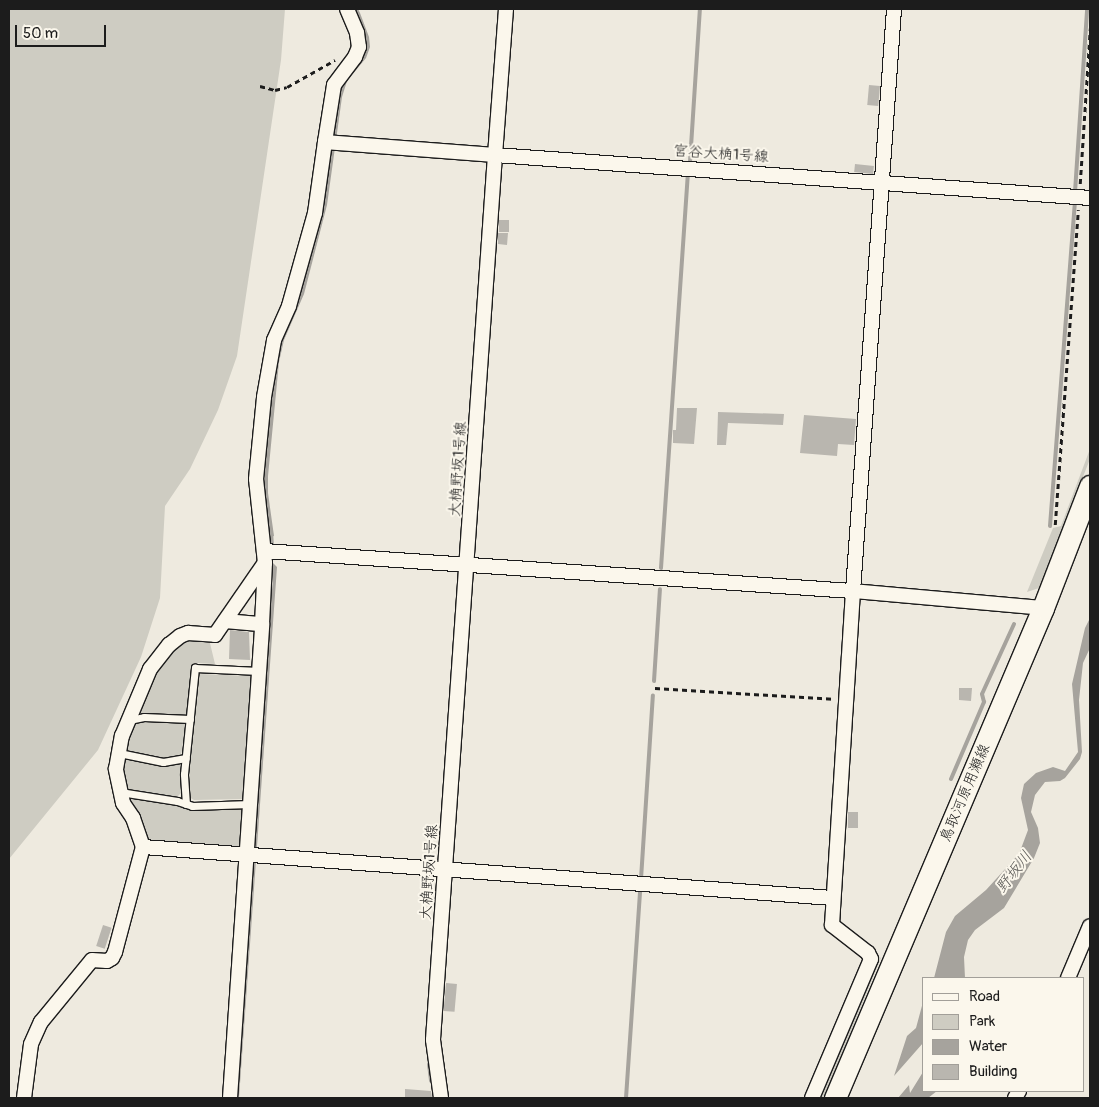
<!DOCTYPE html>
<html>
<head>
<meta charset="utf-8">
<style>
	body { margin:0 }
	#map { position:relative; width:1099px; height:1107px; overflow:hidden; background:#eeeadf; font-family:Pangolin,"Klee One",sans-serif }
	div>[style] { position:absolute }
	.green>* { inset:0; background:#ceccc2 }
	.water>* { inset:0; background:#a6a39d }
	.stream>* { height:4px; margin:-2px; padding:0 2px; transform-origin:2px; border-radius:2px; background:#a6a39d }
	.building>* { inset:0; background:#b9b6af; transform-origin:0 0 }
	.path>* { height:2.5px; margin-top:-1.25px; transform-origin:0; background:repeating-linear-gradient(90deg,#1c1c1c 0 5px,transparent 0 9px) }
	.roads { filter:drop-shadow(1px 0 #1c1c1c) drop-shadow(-1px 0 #1c1c1c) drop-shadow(0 1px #1c1c1c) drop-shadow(0 -1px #1c1c1c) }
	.lane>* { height:7px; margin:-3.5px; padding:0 3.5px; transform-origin:3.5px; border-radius:3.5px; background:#fbf7ec }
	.street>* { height:14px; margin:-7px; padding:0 7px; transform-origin:7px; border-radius:7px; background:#fbf7ec }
	.primary>* { height:21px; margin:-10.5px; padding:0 10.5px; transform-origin:10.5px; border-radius:10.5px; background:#fbf7ec }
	span { translate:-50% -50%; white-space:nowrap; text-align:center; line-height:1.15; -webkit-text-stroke:4px #fbf7ec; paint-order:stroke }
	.street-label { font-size:15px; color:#1c1c1c }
	.water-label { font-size:16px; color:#5a5956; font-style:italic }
	.frame { position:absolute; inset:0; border:10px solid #1c1c1c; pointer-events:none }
	.legend { position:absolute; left:922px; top:977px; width:162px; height:115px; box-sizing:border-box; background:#fbf7ec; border:1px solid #a29f99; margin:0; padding:6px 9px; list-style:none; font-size:15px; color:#1c1c1c }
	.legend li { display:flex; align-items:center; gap:10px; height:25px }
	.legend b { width:25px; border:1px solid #a29f99 }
	.scale { position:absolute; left:15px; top:25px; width:91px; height:22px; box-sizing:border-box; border:2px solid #1c1c1c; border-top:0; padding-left:6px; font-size:15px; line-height:18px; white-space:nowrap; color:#1c1c1c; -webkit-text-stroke:4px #fbf7ec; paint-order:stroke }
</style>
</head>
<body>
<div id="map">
	<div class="green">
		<div style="clip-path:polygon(9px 9px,285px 9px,281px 60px,237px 356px,218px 410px,190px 469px,165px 506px,160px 598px,141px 657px,98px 750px,9px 859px)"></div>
		<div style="clip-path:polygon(1090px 449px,1090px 459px,1039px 588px,1027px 592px,1053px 528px,1061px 526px)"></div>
		<div style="clip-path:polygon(182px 639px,209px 639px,215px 664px,197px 663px,191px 667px,187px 716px,135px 713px,152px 673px)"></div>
		<div style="clip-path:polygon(199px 674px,255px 676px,244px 797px,242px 799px,194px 800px,189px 797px,188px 776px)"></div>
		<div style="clip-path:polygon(145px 720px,186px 722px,181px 756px,166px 760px,122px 751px,130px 726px)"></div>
		<div style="clip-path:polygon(121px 757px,161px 764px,182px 764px,181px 793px,177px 797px,122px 790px)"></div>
		<div style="clip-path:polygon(124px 797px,193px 809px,244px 809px,244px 849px,146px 844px)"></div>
		<div style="clip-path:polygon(867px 949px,881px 958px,824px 1098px,816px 1098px)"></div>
	</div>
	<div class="water">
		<div style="clip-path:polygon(353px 9px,358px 9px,360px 13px,369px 37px,370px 47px,366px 58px,347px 81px,342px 97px,327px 205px,304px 294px,284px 340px,279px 362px,268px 476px,268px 493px,274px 536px,270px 537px,263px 492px,275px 362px,323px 203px,337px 97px,343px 79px,363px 55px)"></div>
		<div style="clip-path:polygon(272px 562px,277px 567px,239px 1098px,235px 1098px,273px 576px)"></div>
		<div style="clip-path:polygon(1090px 618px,1090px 648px,1083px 663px,1079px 700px,1082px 752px,1080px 759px,1065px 778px,1060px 781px,1045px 782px,1035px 795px,1031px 812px,1038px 828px,1040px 843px,1034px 858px,1004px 908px,975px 930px,968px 940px,964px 957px,965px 978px,934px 978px,946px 932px,955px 916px,986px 890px,1019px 854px,1028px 830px,1021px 798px,1024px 784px,1036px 773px,1053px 767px,1065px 771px,1078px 752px,1072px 684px,1085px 628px)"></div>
		<div style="clip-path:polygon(923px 1002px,923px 1043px,894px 1076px,907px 1036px,916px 1028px)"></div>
		<div style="clip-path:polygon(923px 1072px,923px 1091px,937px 1091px,928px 1098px,898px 1098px,909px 1085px,910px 1093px)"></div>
	</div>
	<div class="stream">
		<div style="left:690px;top:162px;width:153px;rotate:-86.3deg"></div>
		<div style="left:1075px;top:192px;width:183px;rotate:-86.2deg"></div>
		<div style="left:1050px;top:526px;width:323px;rotate:-85.6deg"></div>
		<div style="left:271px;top:532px;width:15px;rotate:86deg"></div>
		<div style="left:661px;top:568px;width:393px;rotate:-86.1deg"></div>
		<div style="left:654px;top:681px;width:92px;rotate:-86.3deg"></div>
		<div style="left:951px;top:779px;width:84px;rotate:-66.8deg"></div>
		<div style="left:984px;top:702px;width:8px;rotate:-104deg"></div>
		<div style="left:982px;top:694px;width:77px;rotate:-65.4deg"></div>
		<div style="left:641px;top:879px;width:184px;rotate:-86.3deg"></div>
		<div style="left:429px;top:1064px;width:17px;rotate:83deg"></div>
		<div style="left:626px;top:1098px;width:208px;rotate:-86.1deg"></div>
	</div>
	<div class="building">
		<div style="left:869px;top:85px;width:11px;height:20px;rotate:5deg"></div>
		<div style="left:855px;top:164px;width:19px;height:8px;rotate:6deg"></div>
		<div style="left:499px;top:220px;width:10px;height:12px"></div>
		<div style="clip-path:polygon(498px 233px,508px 233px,507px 245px,498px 244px)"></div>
		<div style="clip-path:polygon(677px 408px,697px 408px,694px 444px,673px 443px,673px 430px,676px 430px)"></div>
		<div style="clip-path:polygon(718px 412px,784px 414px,783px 425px,728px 423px,726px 445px,717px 445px)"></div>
		<div style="clip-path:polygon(804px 415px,856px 419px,854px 445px,838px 444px,837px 456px,800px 453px)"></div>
		<div style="clip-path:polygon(230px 630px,249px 632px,250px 660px,229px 659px)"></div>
		<div style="clip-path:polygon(959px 688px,972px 688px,971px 701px,959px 700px)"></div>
		<div style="left:848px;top:812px;width:10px;height:16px"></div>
		<div style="left:103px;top:925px;width:9px;height:22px;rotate:18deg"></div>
		<div style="left:446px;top:983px;width:11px;height:28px;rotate:5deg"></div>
		<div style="clip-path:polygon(405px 1089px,431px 1091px,432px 1098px,405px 1098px)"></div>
	</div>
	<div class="path">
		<div style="left:260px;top:86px;width:16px;rotate:15deg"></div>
		<div style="left:275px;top:90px;width:12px;rotate:-14deg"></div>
		<div style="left:287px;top:87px;width:55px;rotate:-29.4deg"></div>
		<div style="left:1080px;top:184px;width:156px;rotate:-86.3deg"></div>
		<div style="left:1055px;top:525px;width:316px;rotate:-85.8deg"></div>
		<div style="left:655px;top:688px;width:178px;rotate:3.5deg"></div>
	</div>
	<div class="roads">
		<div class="lane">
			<div style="left:129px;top:720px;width:15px;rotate:-11deg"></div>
			<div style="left:144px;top:717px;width:46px;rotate:2.5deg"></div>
			<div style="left:119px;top:753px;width:45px;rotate:11.6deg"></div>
			<div style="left:163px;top:762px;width:23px;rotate:-10deg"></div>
			<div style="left:120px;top:792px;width:58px;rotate:9deg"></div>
			<div style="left:177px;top:801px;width:16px;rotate:18deg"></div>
			<div style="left:192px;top:806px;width:58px;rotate:-2deg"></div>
			<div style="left:186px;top:804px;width:30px;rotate:-94deg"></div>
			<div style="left:184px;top:774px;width:107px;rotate:-84.1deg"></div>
			<div style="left:195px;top:668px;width:64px;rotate:2.7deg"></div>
		</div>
		<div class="street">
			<div style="left:347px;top:9px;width:26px;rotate:67deg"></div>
			<div style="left:357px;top:33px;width:14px;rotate:82deg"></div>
			<div style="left:359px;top:47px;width:11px;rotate:112deg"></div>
			<div style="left:355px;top:57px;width:35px;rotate:127deg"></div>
			<div style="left:334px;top:85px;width:58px;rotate:99deg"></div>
			<div style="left:325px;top:142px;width:170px;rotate:4.4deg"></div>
			<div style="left:495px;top:155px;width:887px;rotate:94.01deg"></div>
			<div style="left:433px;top:1040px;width:59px;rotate:82.1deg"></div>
			<div style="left:506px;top:9px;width:146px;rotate:94.3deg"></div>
			<div style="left:495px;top:155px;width:597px;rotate:4.13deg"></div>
			<div style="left:264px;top:551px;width:590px;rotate:3.89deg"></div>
			<div style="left:853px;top:591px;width:191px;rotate:5.1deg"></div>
			<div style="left:225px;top:621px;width:37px;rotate:5deg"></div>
			<div style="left:143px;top:847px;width:692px;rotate:4.23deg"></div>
			<div style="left:1068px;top:978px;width:56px;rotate:-67.1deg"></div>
			<div style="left:24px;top:1098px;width:54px;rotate:-82.6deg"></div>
			<div style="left:31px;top:1044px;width:24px;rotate:-66deg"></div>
			<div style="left:41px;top:1022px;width:80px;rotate:-50.6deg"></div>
			<div style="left:92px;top:960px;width:15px;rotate:4deg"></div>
			<div style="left:107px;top:961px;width:6px;rotate:-31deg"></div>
			<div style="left:112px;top:958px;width:7px;rotate:-63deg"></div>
			<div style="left:115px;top:952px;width:109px;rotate:-75.1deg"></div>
			<div style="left:143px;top:847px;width:31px;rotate:-109deg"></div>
			<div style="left:133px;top:818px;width:18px;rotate:-124deg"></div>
			<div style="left:123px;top:803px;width:35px;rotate:-102deg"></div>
			<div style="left:116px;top:769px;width:34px;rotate:-80deg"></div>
			<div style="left:122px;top:736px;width:73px;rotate:-67.3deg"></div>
			<div style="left:150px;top:669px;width:31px;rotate:-52deg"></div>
			<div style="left:169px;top:645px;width:14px;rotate:-39deg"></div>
			<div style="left:180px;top:636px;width:9px;rotate:-21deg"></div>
			<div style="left:188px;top:633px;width:27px;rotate:4deg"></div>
			<div style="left:215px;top:635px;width:86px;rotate:-55.4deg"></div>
			<div style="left:230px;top:1098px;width:475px;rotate:-86.1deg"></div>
			<div style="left:262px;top:624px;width:61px;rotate:-87.2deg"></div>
			<div style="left:265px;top:563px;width:84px;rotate:-96.1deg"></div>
			<div style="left:256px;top:479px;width:82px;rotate:-84.4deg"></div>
			<div style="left:264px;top:397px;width:58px;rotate:-80deg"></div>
			<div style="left:274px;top:340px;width:37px;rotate:-66deg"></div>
			<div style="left:289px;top:306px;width:97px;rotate:-74.4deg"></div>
			<div style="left:315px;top:213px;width:72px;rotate:-82deg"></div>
			<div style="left:812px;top:1098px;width:151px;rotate:-67deg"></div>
			<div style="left:871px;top:959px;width:7px;rotate:-117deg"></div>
			<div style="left:868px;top:953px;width:46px;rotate:-142.1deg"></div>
			<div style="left:832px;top:925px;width:335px;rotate:-86.4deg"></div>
			<div style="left:853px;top:591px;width:583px;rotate:-85.97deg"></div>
			<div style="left:1015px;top:1098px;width:8px;rotate:-60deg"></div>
		</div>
		<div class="primary">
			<div style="left:835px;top:1098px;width:532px;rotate:-67deg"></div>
			<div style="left:1043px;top:608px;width:131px;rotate:-68.9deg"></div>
		</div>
	</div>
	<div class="street-label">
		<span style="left:721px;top:154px;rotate:4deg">宮谷大桷1号線</span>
		<span style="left:458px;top:469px;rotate:-86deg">大桷野坂1号線</span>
		<span style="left:965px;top:793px;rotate:-67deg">鳥取河原用瀬線</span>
		<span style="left:429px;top:872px;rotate:-86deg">大桷野坂1号線</span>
	</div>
	<div class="water-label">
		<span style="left:1014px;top:872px;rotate:-52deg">野坂川</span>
	</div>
	<div class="frame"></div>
	<ul class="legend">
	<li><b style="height:6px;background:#fbf7ec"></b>Road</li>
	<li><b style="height:14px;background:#ceccc2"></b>Park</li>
	<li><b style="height:14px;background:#a6a39d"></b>Water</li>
	<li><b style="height:14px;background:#b9b6af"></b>Building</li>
	</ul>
	<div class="scale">50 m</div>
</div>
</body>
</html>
